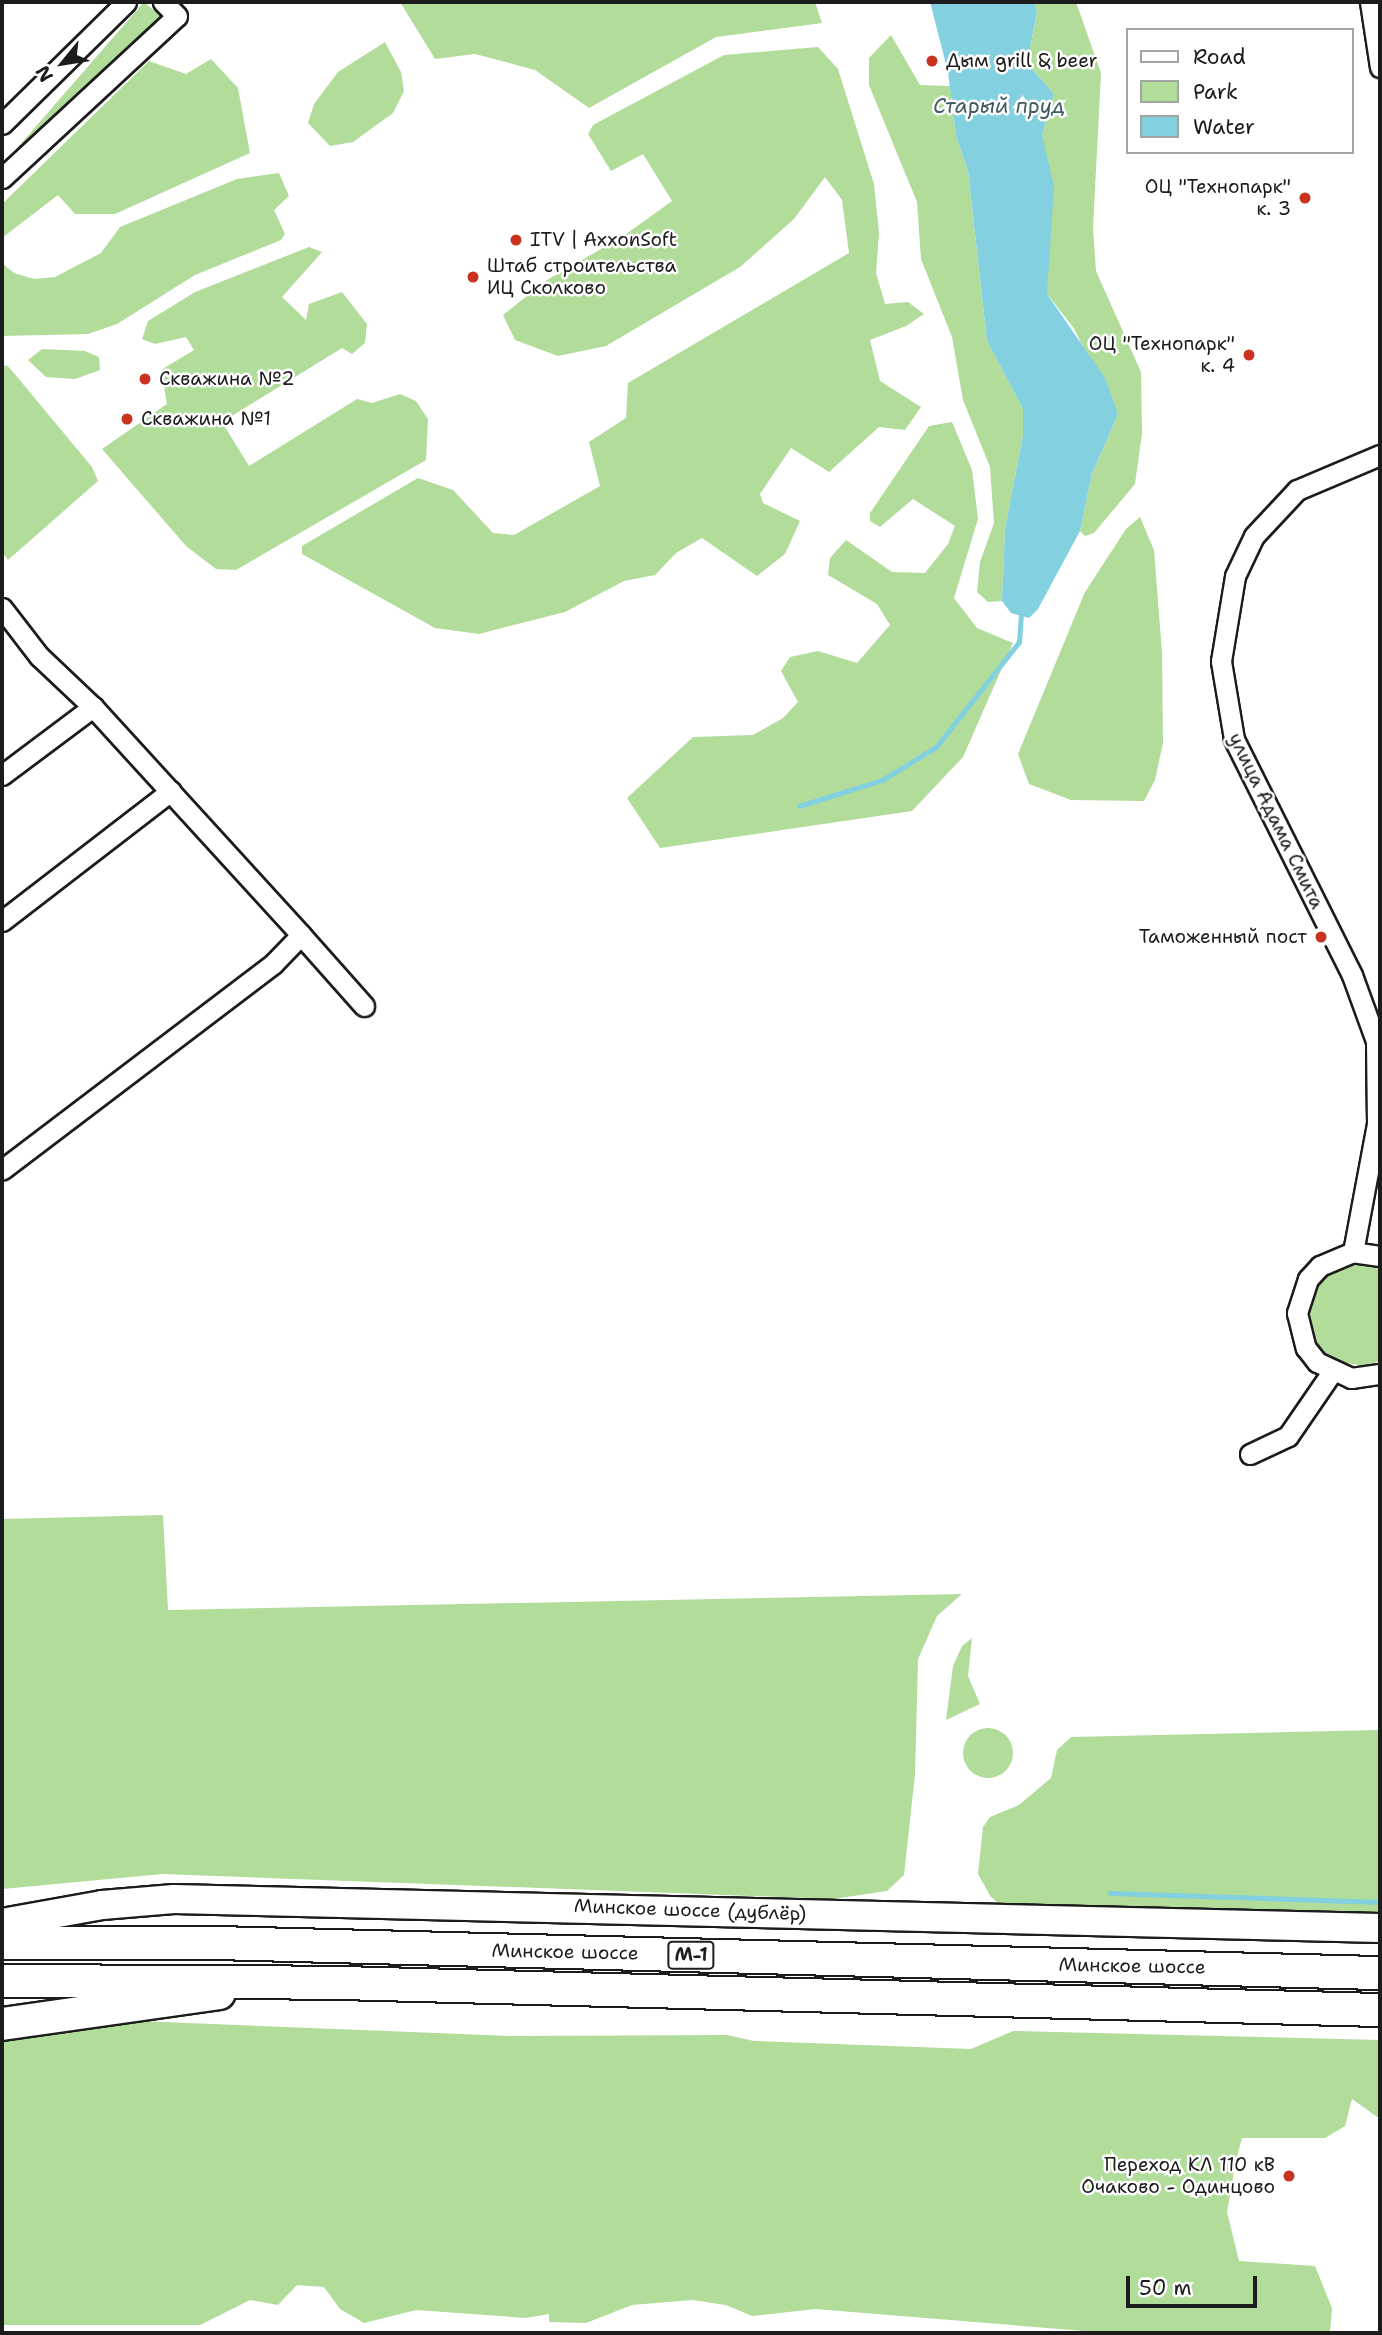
<!DOCTYPE html>
<html>
<head>
<meta charset="utf-8">
<style>
	body { margin:0 }
	#map { position:relative; width:1382px; height:2335px; overflow:hidden; background:#fff; font-family:"Shantell Sans",sans-serif }
	div>[style] { position:absolute }
	.green>* { inset:0; background:#b1dc99; transform-origin:0 0 }
	.round { border-radius:50% }
	.water>* { inset:0; background:#82d0e0 }
	.stream>* { height:5px; margin:-2.5px; padding:0 2.5px; transform-origin:2.5px; border-radius:2.5px; background:#82d0e0 }
	.roads { filter:drop-shadow(2px 0 #1c1c1c) drop-shadow(-2px 0 #1c1c1c) drop-shadow(0 2px #1c1c1c) drop-shadow(0 -2px #1c1c1c) }
	.minor>* { height:19px; margin:-9.5px; padding:0 9.5px; transform-origin:9.5px; border-radius:9.5px; background:#fff }
	.secondary>* { height:28px; margin:-14px; padding:0 14px; transform-origin:14px; border-radius:14px; background:#fff }
	.primary>* { height:32px; margin:-16px; padding:0 16px; transform-origin:16px; border-radius:16px; background:#fff }
	.trunk>* { height:32px; margin:-16px; padding:0 16px; transform-origin:16px; border-radius:16px; background:#fff }
	.dots>* { width:19px; height:19px; translate:-50% -50%; box-sizing:border-box; border:4px solid #fff; border-radius:50% }
	span { translate:-50% -50%; white-space:nowrap; text-align:center; line-height:1.15; -webkit-text-stroke:5px #fff; paint-order:stroke }
	.shield-label span { padding:2px 5px; background:#fff; border:2px solid; border-radius:5px; -webkit-text-stroke-width:0 }
	.shield-label { font-size:18px; color:#1c1c1c; font-weight:700 }
	.poi-label { font-size:19px; color:#1c1c1c }
	.left { translate:0 -50%; text-align:left }
	.right { translate:-100% -50%; text-align:right }
	.street-label { font-size:19px; color:#1c1c1c }
	.water-label { font-size:21px; color:#405b61; font-style:italic }
	.frame { position:absolute; inset:0; border:4px solid #1c1c1c; pointer-events:none }
	.legend { position:absolute; left:1126px; top:28px; width:228px; height:126px; box-sizing:border-box; background:#fff; border:2px solid #a4a4a4; margin:0; padding:9px 12px; list-style:none; font-size:21px; color:#1c1c1c }
	.legend li { display:flex; align-items:center; gap:14px; height:35px }
	.legend b { width:35px; border:2px solid #a4a4a4 }
	.north { position:absolute; left:28px; top:28px; width:70px; height:70px; -webkit-text-stroke:5px #fff; paint-order:stroke; rotate:240deg; font-size:19px; font-weight:700; line-height:28px; text-align:center; color:#1c1c1c }
	.north::after { content:''; display:block; margin:auto; width:24px; height:32px; background:#1c1c1c; clip-path:polygon(50% 0,100% 100%,50% 72%,0 100%) }
	.scale { position:absolute; left:1126px; top:2276px; width:131px; height:32px; box-sizing:border-box; border:4px solid #1c1c1c; border-top:0; padding-left:9px; font-size:21px; line-height:24px; white-space:nowrap; color:#1c1c1c; -webkit-text-stroke:5px #fff; paint-order:stroke }
</style>
</head>
<body>
<div id="map">
	<div class="green">
		<div style="left:144px;top:2px;width:23px;height:197px;rotate:41deg"></div>
		<div style="clip-path:polygon(400px 2px,815px 2px,822px 23px,716px 37px,589px 108px,535px 70px,475px 54px,435px 59px)"></div>
		<div style="clip-path:polygon(1035px 2px,1076px 2px,1101px 73px,1093px 228px,1096px 271px,1141px 372px,1142px 434px,1135px 484px,1094px 533px,1085px 536px,1080px 531px,1092px 474px,1118px 414px,1073px 327px,1047px 294px,1042px 135px,1054px 94px,1027px 63px,1037px 14px)"></div>
		<div style="clip-path:polygon(891px 35px,920px 85px,950px 86px,956px 136px,968px 171px,987px 341px,1023px 409px,1023px 435px,1005px 529px,1002px 601px,988px 602px,977px 592px,980px 562px,994px 523px,990px 467px,963px 400px,952px 337px,921px 259px,917px 202px,869px 85px,869px 58px)"></div>
		<div style="clip-path:polygon(385px 42px,401px 72px,404px 91px,393px 113px,353px 142px,330px 146px,308px 123px,314px 104px,338px 72px)"></div>
		<div style="clip-path:polygon(818px 47px,838px 69px,874px 184px,879px 233px,876px 273px,885px 304px,908px 302px,924px 314px,906px 326px,870px 340px,880px 381px,921px 407px,905px 430px,879px 427px,829px 472px,791px 448px,760px 494px,763px 503px,800px 521px,785px 554px,757px 576px,702px 538px,676px 553px,655px 575px,624px 581px,565px 612px,479px 634px,435px 628px,302px 554px,302px 546px,418px 478px,453px 490px,493px 533px,514px 535px,600px 486px,589px 442px,626px 418px,628px 383px,849px 253px,842px 200px,825px 177px,794px 219px,740px 267px,606px 346px,558px 356px,515px 340px,503px 315px,547px 280px,622px 237px,672px 201px,643px 154px,611px 171px,588px 134px,593px 125px,724px 55px)"></div>
		<div style="clip-path:polygon(211px 59px,238px 88px,250px 153px,115px 214px,75px 214px,58px 195px,2px 238px,2px 204px,149px 61px,186px 74px)"></div>
		<div style="clip-path:polygon(279px 173px,289px 196px,274px 210px,285px 234px,281px 240px,195px 275px,117px 324px,88px 334px,2px 336px,2px 263px,14px 273px,34px 279px,55px 277px,101px 253px,120px 227px,237px 179px)"></div>
		<div style="clip-path:polygon(309px 247px,322px 252px,282px 297px,306px 320px,309px 304px,342px 292px,367px 324px,365px 343px,352px 354px,342px 348px,222px 422px,249px 466px,357px 399px,372px 403px,400px 394px,416px 401px,428px 419px,426px 460px,236px 570px,216px 569px,186px 546px,102px 449px,167px 404px,161px 370px,194px 350px,186px 337px,155px 344px,142px 339px,148px 321px,195px 292px)"></div>
		<div style="clip-path:polygon(42px 349px,85px 351px,99px 357px,100px 370px,75px 379px,46px 377px,28px 360px)"></div>
		<div style="clip-path:polygon(2px 365px,8px 366px,92px 467px,98px 481px,8px 560px,2px 552px)"></div>
		<div style="clip-path:polygon(952px 422px,972px 470px,978px 519px,954px 598px,977px 628px,1013px 643px,963px 757px,912px 811px,660px 848px,627px 798px,693px 737px,753px 735px,783px 718px,798px 702px,781px 671px,790px 657px,818px 651px,857px 663px,890px 625px,877px 604px,828px 575px,830px 558px,846px 540px,892px 572px,925px 573px,948px 544px,955px 526px,913px 499px,880px 527px,870px 521px,870px 513px,929px 426px)"></div>
		<div style="clip-path:polygon(1140px 517px,1154px 550px,1162px 653px,1163px 743px,1155px 780px,1144px 801px,1071px 800px,1029px 784px,1018px 754px,1085px 592px,1126px 529px)"></div>
		<div style="clip-path:polygon(1349px 1260px,1380px 1265px,1380px 1361px,1366px 1366px,1333px 1361px,1310px 1337px,1305px 1321px,1310px 1289px,1320px 1275px)"></div>
		<div style="clip-path:polygon(163px 1515px,168px 1610px,962px 1594px,937px 1616px,918px 1659px,915px 1774px,904px 1875px,887px 1891px,833px 1899px,163px 1874px,2px 1889px,2px 1519px)"></div>
		<div style="clip-path:polygon(972px 1638px,968px 1676px,980px 1704px,946px 1720px,953px 1666px,962px 1646px)"></div>
		<div class="round" style="left:963px;top:1728px;width:50px;height:50px"></div>
		<div style="clip-path:polygon(1380px 1730px,1380px 1913px,1001px 1905px,991px 1897px,978px 1874px,983px 1827px,990px 1817px,1019px 1805px,1051px 1778px,1057px 1750px,1071px 1737px)"></div>
		<div style="clip-path:polygon(139px 2021px,511px 2036px,727px 2035px,754px 2041px,971px 2049px,1013px 2031px,1380px 2040px,1380px 2119px,1352px 2099px,1345px 2126px,1325px 2138px,1242px 2138px,1236px 2160px,1227px 2212px,1239px 2261px,1315px 2266px,1332px 2308px,1330px 2333px,1109px 2333px,815px 2309px,752px 2316px,726px 2305px,692px 2300px,632px 2305px,586px 2323px,549px 2322px,549px 2314px,526px 2318px,416px 2310px,364px 2323px,340px 2309px,324px 2287px,297px 2285px,278px 2305px,250px 2300px,200px 2325px,2px 2325px,2px 2042px)"></div>
	</div>
	<div class="water">
		<div style="clip-path:polygon(930px 2px,1035px 2px,1037px 13px,1027px 63px,1054px 94px,1042px 135px,1054px 186px,1047px 294px,1105px 378px,1118px 414px,1092px 474px,1080px 531px,1038px 609px,1029px 618px,1011px 613px,1002px 601px,1005px 529px,1023px 435px,1023px 409px,987px 341px,968px 171px,956px 136px,948px 72px)"></div>
	</div>
	<div class="stream">
		<div style="left:799px;top:806px;width:87px;rotate:-17.4deg"></div>
		<div style="left:882px;top:780px;width:63px;rotate:-31.4deg"></div>
		<div style="left:936px;top:747px;width:134px;rotate:-51.7deg"></div>
		<div style="left:1019px;top:642px;width:31px;rotate:-86deg"></div>
		<div style="left:1110px;top:1893px;width:270px;rotate:1.9deg"></div>
	</div>
	<div class="roads">
		<div class="minor">
			<div style="left:1370px;top:2px;width:66px;rotate:81.3deg"></div>
			<div style="left:2px;top:124px;width:174px;rotate:-44.5deg"></div>
			<div style="left:2px;top:178px;width:238px;rotate:-42.8deg"></div>
			<div style="left:177px;top:16px;width:20px;rotate:-135deg"></div>
			<div style="left:2px;top:608px;width:61px;rotate:52.4deg"></div>
			<div style="left:39px;top:656px;width:74px;rotate:43.4deg"></div>
			<div style="left:93px;top:707px;width:309px;rotate:47.6deg"></div>
			<div style="left:301px;top:935px;width:40px;rotate:134deg"></div>
			<div style="left:273px;top:964px;width:340px;rotate:142.8deg"></div>
			<div style="left:2px;top:775px;width:114px;rotate:-36.8deg"></div>
			<div style="left:2px;top:921px;width:213px;rotate:-37.6deg"></div>
			<div style="left:301px;top:935px;width:95px;rotate:48.4deg"></div>
			<div style="left:1353px;top:1252px;width:130px;rotate:-79.4deg"></div>
			<div style="left:1377px;top:1124px;width:83px;rotate:-90.7deg"></div>
			<div style="left:1376px;top:1041px;width:70px;rotate:-110deg"></div>
			<div style="left:1352px;top:975px;width:264px;rotate:-116.6deg"></div>
			<div style="left:1234px;top:739px;width:79px;rotate:-99.5deg"></div>
			<div style="left:1221px;top:661px;width:86px;rotate:-80.6deg"></div>
			<div style="left:1235px;top:576px;width:44px;rotate:-64.6deg"></div>
			<div style="left:1254px;top:536px;width:63px;rotate:-46.9deg"></div>
			<div style="left:1297px;top:490px;width:90px;rotate:-22.9deg"></div>
			<div style="left:1380px;top:1256px;width:27px;rotate:-172deg"></div>
			<div style="left:1353px;top:1252px;width:36px;rotate:157deg"></div>
			<div style="left:1320px;top:1266px;width:18px;rotate:133deg"></div>
			<div style="left:1308px;top:1279px;width:36px;rotate:108deg"></div>
			<div style="left:1297px;top:1313px;width:36px;rotate:76deg"></div>
			<div style="left:1306px;top:1348px;width:18px;rotate:52deg"></div>
			<div style="left:1317px;top:1362px;width:38px;rotate:25deg"></div>
			<div style="left:1351px;top:1378px;width:29px;rotate:-8deg"></div>
			<div style="left:1250px;top:1454px;width:42px;rotate:-25.3deg"></div>
			<div style="left:1288px;top:1436px;width:78px;rotate:-55.5deg"></div>
		</div>
		<div class="secondary">
			<div style="left:2px;top:1923px;width:102px;rotate:-10.2deg"></div>
			<div style="left:102px;top:1905px;width:72px;rotate:-4.8deg"></div>
			<div style="left:174px;top:1899px;width:1206px;rotate:1.38deg"></div>
		</div>
		<div class="primary">
			<div style="left:2px;top:2024px;width:219px;rotate:-8.1deg"></div>
		</div>
		<div class="trunk">
			<div style="left:2px;top:1943px;width:214px"></div>
			<div style="left:216px;top:1943px;width:1164px;rotate:1.48deg"></div>
			<div style="left:2px;top:1981px;width:339px;rotate:0.3deg"></div>
			<div style="left:341px;top:1983px;width:1039px;rotate:1.49deg"></div>
		</div>
	</div>
	<div class="dots">
		<div style="left:932px;top:61px;background:#c8321e"></div>
		<div style="left:1305px;top:198px;background:#c8321e"></div>
		<div style="left:516px;top:240px;background:#c8321e"></div>
		<div style="left:473px;top:277px;background:#c8321e"></div>
		<div style="left:1249px;top:355px;background:#c8321e"></div>
		<div style="left:145px;top:379px;background:#c8321e"></div>
		<div style="left:127px;top:419px;background:#c8321e"></div>
		<div style="left:1321px;top:937px;background:#c8321e"></div>
		<div style="left:1289px;top:2176px;background:#c8321e"></div>
	</div>
	<div class="shield-label">
		<span style="left:691px;top:1955px">М-1</span>
	</div>
	<div class="poi-label">
		<span class="left" style="left:946px;top:61px">Дым grill &amp; beer</span>
		<span class="right" style="left:1291px;top:198px">ОЦ "Технопарк"<br>к. 3</span>
		<span class="left" style="left:530px;top:240px">ITV | AxxonSoft</span>
		<span class="left" style="left:487px;top:277px">Штаб строительства<br>ИЦ Сколково</span>
		<span class="right" style="left:1235px;top:355px">ОЦ "Технопарк"<br>к. 4</span>
		<span class="left" style="left:159px;top:379px">Скважина №2</span>
		<span class="left" style="left:141px;top:419px">Скважина №1</span>
		<span class="right" style="left:1307px;top:937px">Таможенный пост</span>
		<span class="right" style="left:1275px;top:2176px">Переход КЛ 110 кВ<br>Очаково - Одинцово</span>
	</div>
	<div class="street-label">
		<span style="left:1276px;top:821px;rotate:64deg">улица Адама Смита</span>
		<span style="left:690px;top:1910px;rotate:2deg">Минское шоссе (дублёр)</span>
		<span style="left:565px;top:1952px;rotate:1deg">Минское шоссе</span>
		<span style="left:1132px;top:1966px;rotate:1deg">Минское шоссе</span>
	</div>
	<div class="water-label">
		<span style="left:999px;top:106px">Старый пруд</span>
	</div>
	<div class="frame"></div>
	<ul class="legend">
	<li><b style="height:9px;background:#fff"></b>Road</li>
	<li><b style="height:19px;background:#b1dc99"></b>Park</li>
	<li><b style="height:19px;background:#82d0e0"></b>Water</li>
	</ul>
	<div class="north">N</div>
	<div class="scale">50 m</div>
</div>
</body>
</html>
